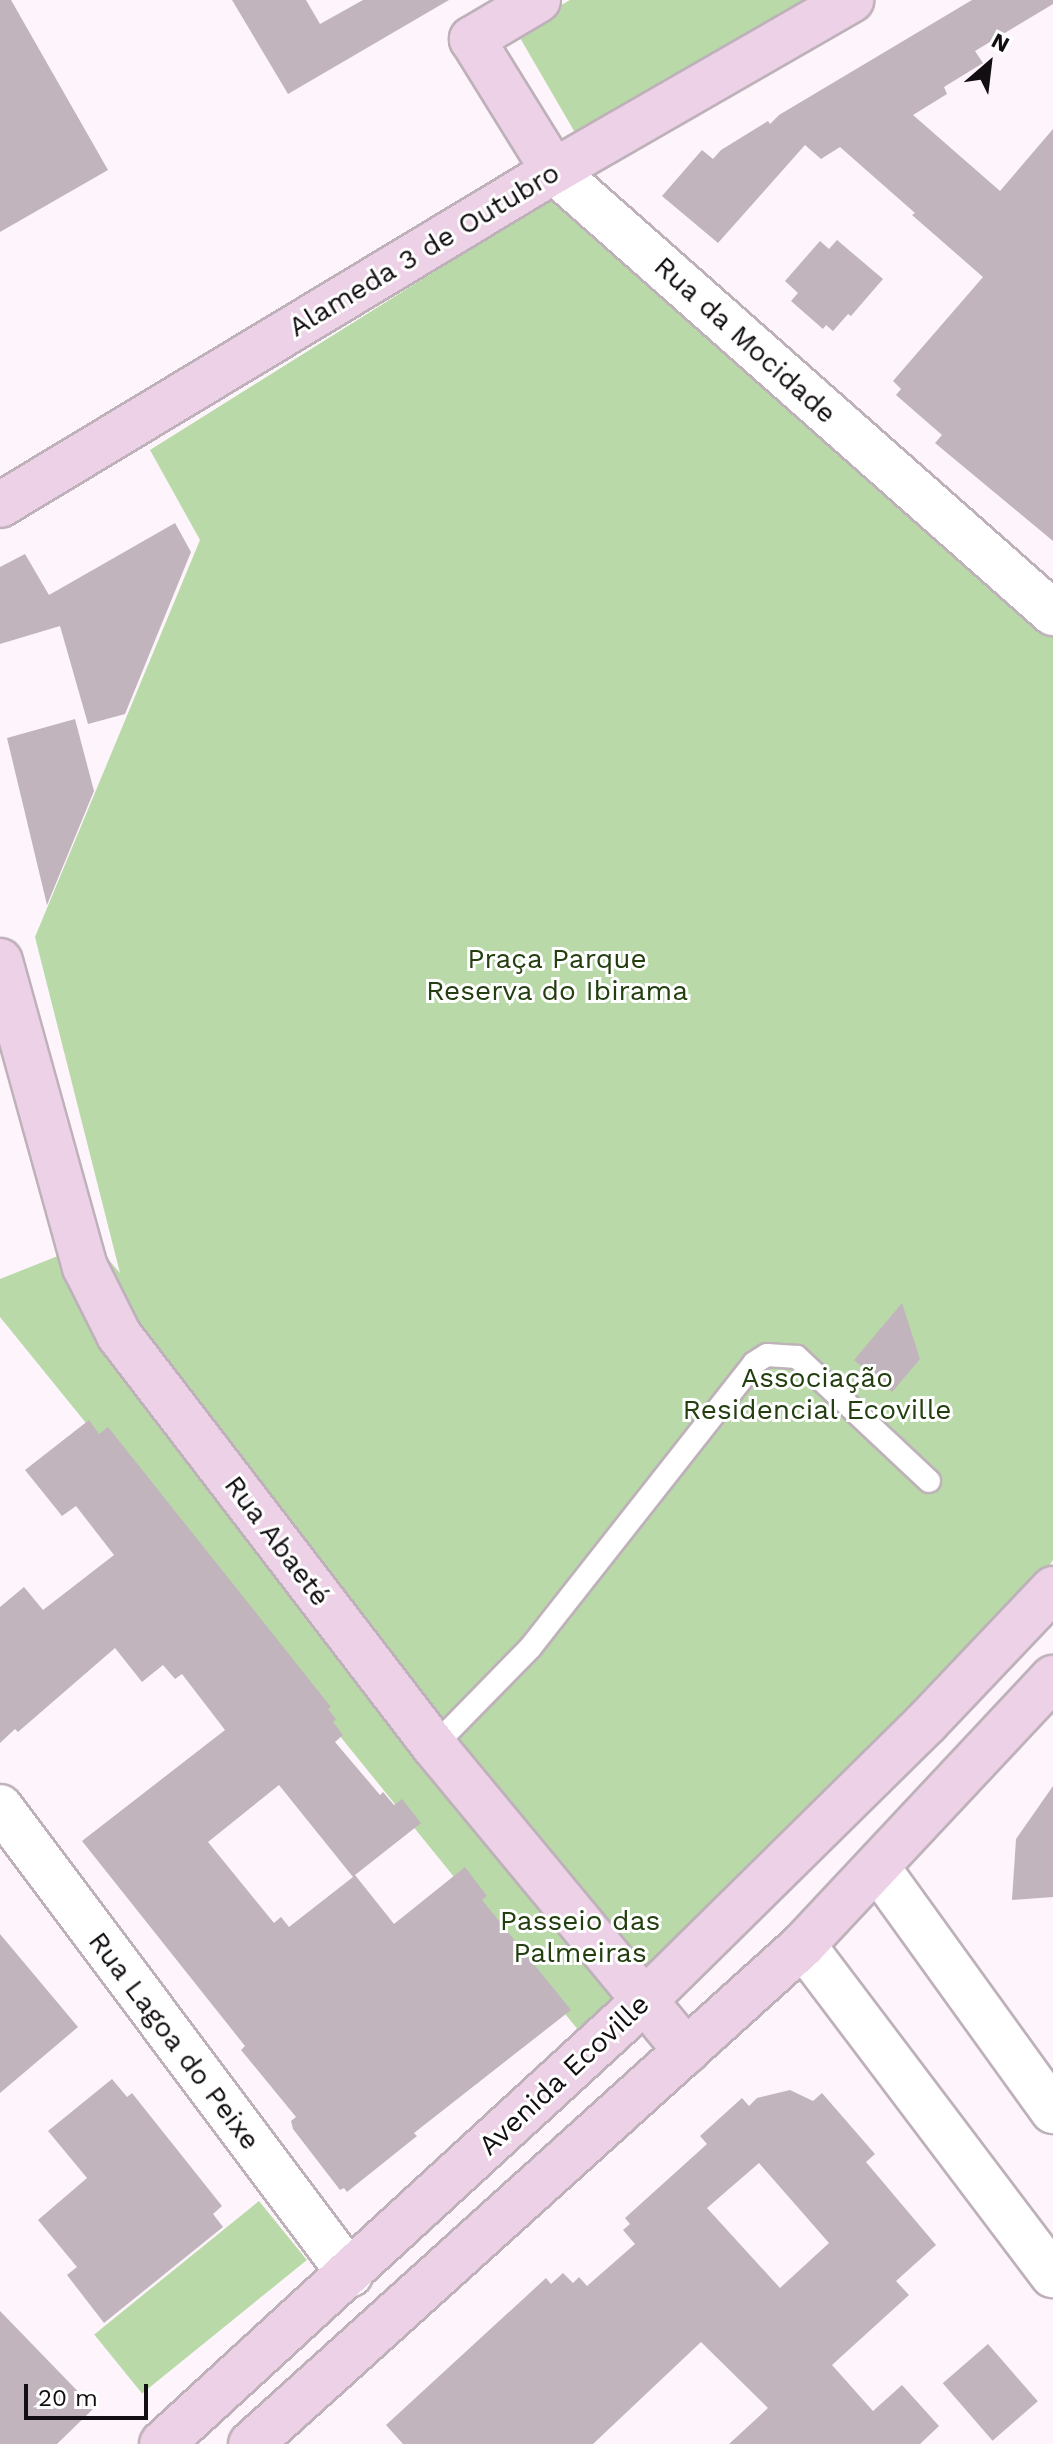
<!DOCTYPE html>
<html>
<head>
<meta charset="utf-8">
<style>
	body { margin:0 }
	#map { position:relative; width:1053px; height:2444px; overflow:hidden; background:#fdf5fb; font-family:"Work Sans",sans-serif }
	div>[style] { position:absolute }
	.green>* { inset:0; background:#b9d9a8; transform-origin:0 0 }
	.building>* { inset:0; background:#c1b4bd; transform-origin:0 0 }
	.roads { filter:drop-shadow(2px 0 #beb1ba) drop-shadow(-2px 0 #beb1ba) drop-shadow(0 2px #beb1ba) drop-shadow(0 -2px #beb1ba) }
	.lane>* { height:22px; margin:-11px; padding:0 11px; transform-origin:11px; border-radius:11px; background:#fff }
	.street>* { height:44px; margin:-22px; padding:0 22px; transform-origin:22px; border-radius:22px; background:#fff }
	.secondary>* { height:44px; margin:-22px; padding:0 22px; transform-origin:22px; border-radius:22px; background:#edd1e6 }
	span { translate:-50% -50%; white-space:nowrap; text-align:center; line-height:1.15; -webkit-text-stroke:6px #fff; paint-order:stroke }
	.street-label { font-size:28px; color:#120e11 }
	.park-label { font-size:28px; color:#233e0f }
	.north { position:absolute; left:949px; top:24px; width:80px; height:80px; -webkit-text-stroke:6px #fff; paint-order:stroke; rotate:28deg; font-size:22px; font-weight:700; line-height:32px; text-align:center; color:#120e11 }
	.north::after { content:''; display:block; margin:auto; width:28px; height:36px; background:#120e11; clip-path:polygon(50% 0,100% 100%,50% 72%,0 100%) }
	.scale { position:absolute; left:24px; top:2384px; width:124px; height:36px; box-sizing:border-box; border:4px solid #120e11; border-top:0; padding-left:10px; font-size:24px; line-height:28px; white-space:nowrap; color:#120e11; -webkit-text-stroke:6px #fff; paint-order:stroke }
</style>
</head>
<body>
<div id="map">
	<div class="green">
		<div style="clip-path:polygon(570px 0,806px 0,577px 136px,516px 31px)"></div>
		<div style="clip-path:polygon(552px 198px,1053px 637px,1053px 1560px,1038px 1583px,670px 1952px,579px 2031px,0 1317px,0 1279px,93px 1242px,120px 1273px,35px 937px,200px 540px,150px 450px)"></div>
		<div style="left:259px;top:2201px;width:76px;height:212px;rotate:51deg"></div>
	</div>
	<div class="building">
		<div style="clip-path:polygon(0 0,11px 0,108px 170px,0 232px)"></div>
		<div style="clip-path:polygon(232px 0,306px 0,320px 24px,363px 0,449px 0,288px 94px)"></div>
		<div style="clip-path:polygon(972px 0,1053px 0,1053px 4px,975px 51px,983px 63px,944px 87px,947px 94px,913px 115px,1000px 191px,1053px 129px,1053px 541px,935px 443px,942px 435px,896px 395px,901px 389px,893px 381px,983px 277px,912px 215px,915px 213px,840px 147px,821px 159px,805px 145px,718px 243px,662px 196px,702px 150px,713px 159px,721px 150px,768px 121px,770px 124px,779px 115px)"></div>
		<div style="clip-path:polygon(837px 240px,883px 279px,851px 316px,848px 314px,833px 331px,826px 325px,823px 329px,791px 301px,798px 293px,785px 281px,820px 241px,829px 249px)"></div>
		<div style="clip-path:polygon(175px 523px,191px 552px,125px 714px,88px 724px,60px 626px,0 644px,0 567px,25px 554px,49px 595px)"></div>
		<div style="clip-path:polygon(75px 719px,94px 791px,47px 905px,7px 738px)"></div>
		<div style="clip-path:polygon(902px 1303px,920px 1359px,892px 1392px,854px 1360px)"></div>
		<div style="clip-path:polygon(evenodd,89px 1420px,99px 1434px,108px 1427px,331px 1707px,328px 1709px,336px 1719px,333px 1722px,343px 1735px,335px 1742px,380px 1795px,383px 1792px,394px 1805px,402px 1799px,421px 1823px,355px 1875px,394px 1924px,465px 1867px,487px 1896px,482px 1900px,571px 2010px,414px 2133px,417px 2136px,347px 2192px,344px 2188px,340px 2190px,293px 2129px,291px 2121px,296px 2117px,241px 2050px,245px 2046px,82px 1841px,225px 1730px,182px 1674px,175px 1679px,163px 1665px,142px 1682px,115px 1648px,18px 1732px,15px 1729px,0 1743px,0 1607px,24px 1587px,43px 1610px,114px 1555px,76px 1506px,62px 1516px,25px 1470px,89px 1420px,279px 1785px,353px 1877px,289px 1927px,281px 1917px,274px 1923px,208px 1842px,279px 1785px)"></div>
		<div style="clip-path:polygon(1053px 1786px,1053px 1897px,1012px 1900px,1016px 1839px)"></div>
		<div style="clip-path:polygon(0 1934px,78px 2027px,0 2093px)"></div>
		<div style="clip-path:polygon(112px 2079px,127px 2097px,132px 2093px,222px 2206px,213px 2214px,223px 2227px,104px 2323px,67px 2275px,77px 2267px,38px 2220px,87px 2178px,48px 2131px)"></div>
		<div style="clip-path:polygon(evenodd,790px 2090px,813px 2101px,822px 2093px,875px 2154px,866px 2162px,936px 2245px,896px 2281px,909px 2295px,832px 2365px,873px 2411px,902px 2385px,939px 2426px,920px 2444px,729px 2444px,768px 2408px,701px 2342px,593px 2444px,403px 2444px,386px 2425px,546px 2278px,551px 2284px,563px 2273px,573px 2283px,579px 2277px,587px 2286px,635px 2244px,623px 2230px,630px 2224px,625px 2218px,707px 2144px,700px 2136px,742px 2098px,749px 2106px,757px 2098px,790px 2090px,759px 2163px,829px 2243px,780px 2288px,707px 2208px,759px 2163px)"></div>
		<div style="clip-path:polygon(0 2311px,94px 2408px,57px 2444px,0 2444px)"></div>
		<div style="left:988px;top:2344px;width:76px;height:60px;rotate:49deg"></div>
	</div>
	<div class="roads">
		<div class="lane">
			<div style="left:434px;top:1746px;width:137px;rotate:-45.6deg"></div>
			<div style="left:530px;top:1648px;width:362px;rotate:-51.8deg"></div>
			<div style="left:754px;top:1363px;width:15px;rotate:-32deg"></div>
			<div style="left:767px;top:1355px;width:30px;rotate:4deg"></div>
			<div style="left:797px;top:1357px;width:181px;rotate:43.2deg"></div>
		</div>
		<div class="street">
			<div style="left:554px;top:171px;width:667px;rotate:41.53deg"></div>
			<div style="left:0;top:1807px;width:584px;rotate:53.15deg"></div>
			<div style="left:877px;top:1867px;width:301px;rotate:54.2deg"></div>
			<div style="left:803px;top:1945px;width:414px;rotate:52.9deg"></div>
		</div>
		<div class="secondary">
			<div style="left:538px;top:0;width:77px;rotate:149.4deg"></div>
			<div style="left:472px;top:39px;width:155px;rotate:58.2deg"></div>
			<div style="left:0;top:505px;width:647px;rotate:-31.09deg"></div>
			<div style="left:554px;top:171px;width:343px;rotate:-29.9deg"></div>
			<div style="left:0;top:961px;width:318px;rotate:74.5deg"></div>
			<div style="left:85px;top:1267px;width:76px;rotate:63.4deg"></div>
			<div style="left:119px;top:1335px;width:518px;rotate:52.53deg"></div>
			<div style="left:434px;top:1746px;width:396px;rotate:50.4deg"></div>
			<div style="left:162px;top:2444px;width:652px;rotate:-42.58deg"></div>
			<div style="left:642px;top:2003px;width:399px;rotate:-44.6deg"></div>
			<div style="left:926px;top:1723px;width:185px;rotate:-46.5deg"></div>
			<div style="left:251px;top:2444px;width:744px;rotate:-42.11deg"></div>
			<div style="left:803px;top:1945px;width:366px;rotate:-46.9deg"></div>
		</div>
	</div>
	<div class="street-label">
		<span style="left:424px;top:250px;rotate:-31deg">Alameda 3 de Outubro</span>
		<span style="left:745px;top:340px;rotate:42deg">Rua da Mocidade</span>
		<span style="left:277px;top:1541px;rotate:53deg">Rua Abaeté</span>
		<span style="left:174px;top:2041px;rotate:53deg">Rua Lagoa do Peixe</span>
		<span style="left:564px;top:2075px;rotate:-43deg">Avenida Ecoville</span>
	</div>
	<div class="park-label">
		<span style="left:557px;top:975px">Praça Parque<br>Reserva do Ibirama</span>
		<span style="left:817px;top:1394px">Associação<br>Residencial Ecoville</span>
		<span style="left:580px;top:1937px">Passeio das<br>Palmeiras</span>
	</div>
	<div class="north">N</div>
	<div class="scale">20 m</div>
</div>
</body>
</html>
